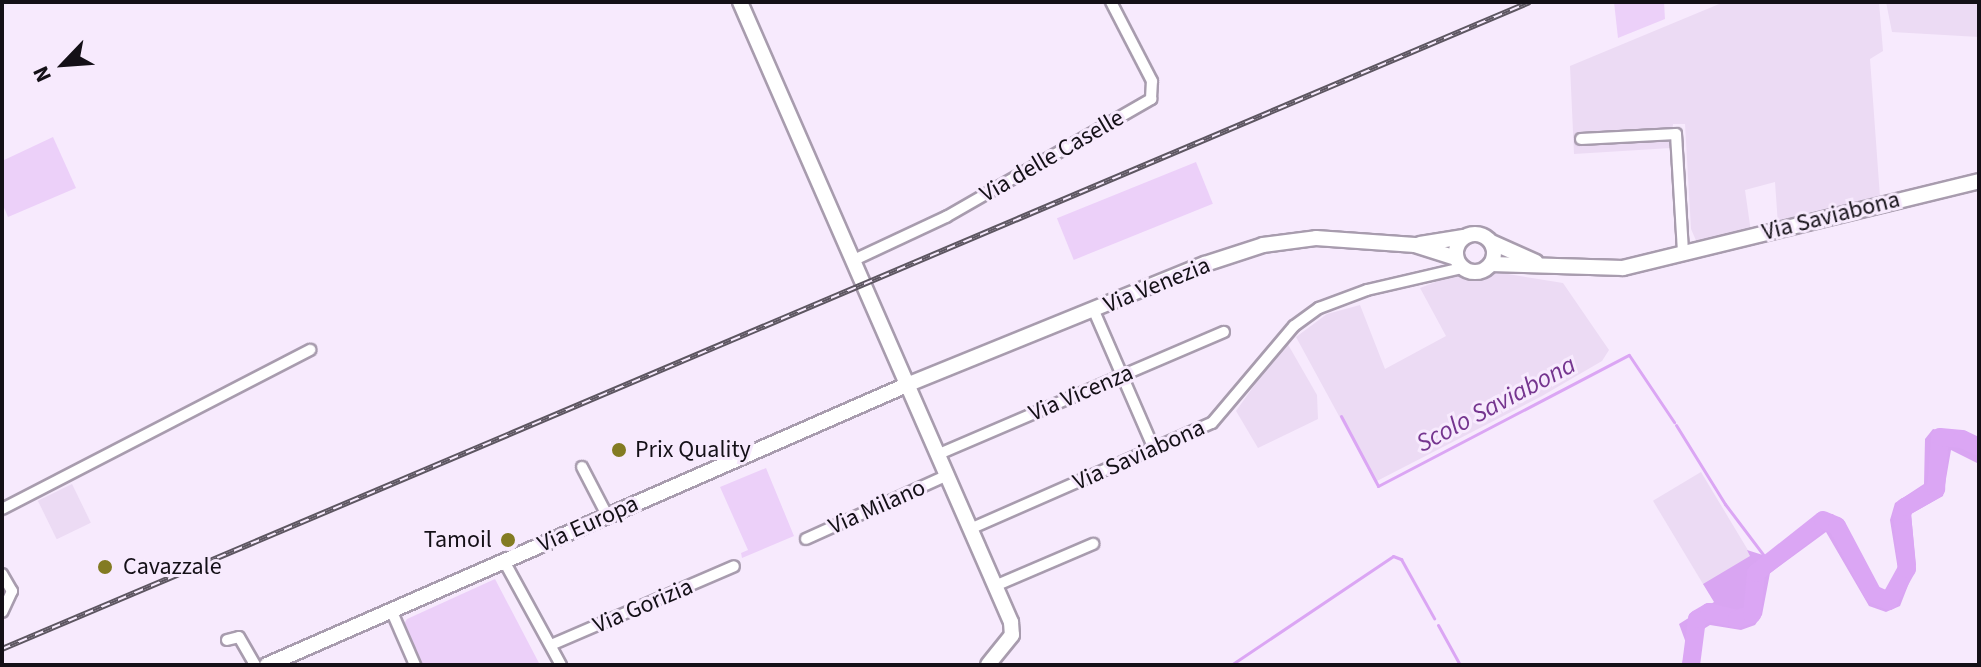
<!DOCTYPE html>
<html>
<head>
<meta charset="utf-8">
<style>
	body { margin:0 }
	#map { position:relative; width:1981px; height:667px; overflow:hidden; background:#f7eafd; font-family:"Source Sans 3",sans-serif }
	div>[style] { position:absolute }
	.built>* { inset:0; background:#ecdbf4; transform-origin:0 0 }
	.green>* { inset:0; background:#ecd0f9; transform-origin:0 0 }
	.forest>* { inset:0; background:#d9a5f2 }
	.stream>* { height:3px; margin:-1.5px; padding:0 1.5px; transform-origin:1.5px; border-radius:1.5px; background:#dba6f4 }
	.river>* { height:18px; margin:-9px; padding:0 9px; transform-origin:9px; border-radius:9px; background:#dba6f4 }
	.roads { filter:drop-shadow(2px 0 #a89cae) drop-shadow(-2px 0 #a89cae) drop-shadow(0 2px #a89cae) drop-shadow(0 -2px #a89cae) }
	.street>* { height:10px; margin:-5px; padding:0 5px; transform-origin:5px; border-radius:5px; background:#fff }
	.secondary>* { height:14px; margin:-7px; padding:0 7px; transform-origin:7px; border-radius:7px; background:#fff }
	.secondary>.ring { margin:-7px; padding:0; box-sizing:content-box; background:none; border:14px solid #fff; border-radius:50% }
	.rail>* { height:6px; margin-top:-3px; transform-origin:0; background:repeating-linear-gradient(90deg,#f7eafd 0 9px,#5d5661 0 18px); box-sizing:border-box; border-block:2px solid #5d5661 }
	.dots>* { width:22px; height:22px; translate:-50% -50%; box-sizing:border-box; border:4px solid #f7eafd; border-radius:50% }
	span { translate:-50% -50%; white-space:nowrap; text-align:center; line-height:1.15; -webkit-text-stroke:6px #f7eafd; paint-order:stroke }
	.street-label { font-size:24px; color:#141017 }
	.poi-label { font-size:24px; color:#141017 }
	.left { translate:0 -50%; text-align:left }
	.right { translate:-100% -50%; text-align:right }
	.water-label { font-size:26px; color:#75358f; font-style:italic }
	.frame { position:absolute; inset:0; border:4px solid #141017; pointer-events:none }
	.north { position:absolute; left:24px; top:24px; width:80px; height:80px; -webkit-text-stroke:6px #f7eafd; paint-order:stroke; rotate:245deg; font-size:22px; font-weight:700; line-height:32px; text-align:center; color:#141017 }
	.north::after { content:''; display:block; margin:auto; width:28px; height:36px; background:#141017; clip-path:polygon(50% 0,100% 100%,50% 72%,0 100%) }
</style>
</head>
<body>
<div id="map">
	<div class="built">
		<div style="clip-path:polygon(1724px 2px,1879px 2px,1883px 51px,1870px 59px,1880px 197px,1778px 225px,1775px 182px,1745px 190px,1751px 232px,1698px 245px,1691px 229px,1685px 124px,1673px 124px,1671px 148px,1574px 154px,1570px 66px)"></div>
		<div style="clip-path:polygon(1886px 2px,1979px 2px,1979px 37px,1892px 32px)"></div>
		<div style="clip-path:polygon(1471px 268px,1563px 283px,1609px 350px,1602px 361px,1542px 396px,1375px 482px,1296px 337px,1327px 314px,1360px 305px,1385px 369px,1446px 336px,1420px 288px)"></div>
		<div style="clip-path:polygon(1286px 341px,1317px 395px,1318px 419px,1258px 448px,1236px 411px)"></div>
		<div style="left:1701px;top:472px;width:98px;height:56px;rotate:59deg"></div>
		<div style="left:72px;top:484px;width:43px;height:38px;rotate:64deg"></div>
	</div>
	<div class="green">
		<div style="clip-path:polygon(1614px 2px,1664px 2px,1665px 19px,1618px 38px)"></div>
		<div style="clip-path:polygon(53px 137px,76px 188px,8px 217px,2px 203px,2px 161px)"></div>
		<div style="left:1196px;top:162px;width:45px;height:150px;rotate:68deg"></div>
		<div style="clip-path:polygon(766px 468px,794px 536px,742px 558px,741px 553px,748px 550px,720px 487px)"></div>
		<div style="clip-path:polygon(495px 579px,540px 665px,423px 665px,404px 624px,407px 619px)"></div>
	</div>
	<div class="forest">
		<div style="clip-path:polygon(1933px 429px,1979px 439px,1979px 464px,1951px 450px,1943px 496px,1911px 514px,1916px 565px,1900px 606px,1886px 612px,1869px 606px,1826px 532px,1770px 573px,1762px 615px,1755px 625px,1741px 630px,1710px 625px,1702px 630px,1699px 665px,1682px 665px,1686px 643px,1679px 624px,1714px 602px,1703px 584px,1750px 556px,1747px 550px,1766px 556px,1809px 521px,1833px 514px,1872px 592px,1890px 595px,1899px 576px,1890px 520px,1895px 503px,1924px 484px,1925px 439px)"></div>
	</div>
	<div class="stream">
		<div style="left:1341px;top:416px;width:79px;rotate:62.1deg"></div>
		<div style="left:1378px;top:486px;width:283px;rotate:-27.6deg"></div>
		<div style="left:1629px;top:355px;width:81px;rotate:56.1deg"></div>
		<div style="left:1676px;top:425px;width:93px;rotate:58.2deg"></div>
		<div style="left:1725px;top:504px;width:71px;rotate:53deg"></div>
		<div style="left:1438px;top:625px;width:46px;rotate:61.2deg"></div>
		<div style="left:1231px;top:665px;width:195px;rotate:-33.9deg"></div>
		<div style="left:1393px;top:556px;width:9px;rotate:21deg"></div>
		<div style="left:1401px;top:559px;width:68px;rotate:60.8deg"></div>
	</div>
	<div class="river">
		<div style="left:1691px;top:665px;width:46px;rotate:-82.6deg"></div>
		<div style="left:1697px;top:619px;width:14px;rotate:-30deg"></div>
		<div style="left:1709px;top:612px;width:29px;rotate:14deg"></div>
		<div style="left:1737px;top:619px;width:16px;rotate:-18deg"></div>
		<div style="left:1752px;top:614px;width:41px;rotate:-84.4deg"></div>
		<div style="left:1756px;top:573px;width:85px;rotate:-38.3deg"></div>
		<div style="left:1823px;top:520px;width:15px;rotate:23deg"></div>
		<div style="left:1837px;top:526px;width:77px;rotate:62.1deg"></div>
		<div style="left:1873px;top:594px;width:17px;rotate:24deg"></div>
		<div style="left:1889px;top:601px;width:37px;rotate:-61deg"></div>
		<div style="left:1907px;top:569px;width:55px;rotate:-95.2deg"></div>
		<div style="left:1902px;top:514px;width:8px;rotate:-67deg"></div>
		<div style="left:1905px;top:507px;width:36px;rotate:-30deg"></div>
		<div style="left:1936px;top:489px;width:52px;rotate:-85.6deg"></div>
		<div style="left:1940px;top:437px;width:22px;rotate:5deg"></div>
		<div style="left:1962px;top:439px;width:19px;rotate:25deg"></div>
	</div>
	<div class="roads">
		<div class="street">
			<div style="left:1581px;top:139px;width:95px;rotate:-3deg"></div>
			<div style="left:1676px;top:134px;width:119px;rotate:86.6deg"></div>
			<div style="left:854px;top:260px;width:102px;rotate:-25.1deg"></div>
			<div style="left:946px;top:217px;width:237px;rotate:-29.9deg"></div>
			<div style="left:1151px;top:99px;width:18px;rotate:-87deg"></div>
			<div style="left:1152px;top:81px;width:89px;rotate:-117.4deg"></div>
			<div style="left:1094px;top:311px;width:150px;rotate:66.5deg"></div>
			<div style="left:939px;top:454px;width:310px;rotate:-23.2deg"></div>
			<div style="left:582px;top:467px;width:54px;rotate:62.5deg"></div>
			<div style="left:2px;top:509px;width:347px;rotate:-27.3deg"></div>
			<div style="left:970px;top:529px;width:264px;rotate:-23.7deg"></div>
			<div style="left:1212px;top:423px;width:127px;rotate:-49.8deg"></div>
			<div style="left:1294px;top:326px;width:31px;rotate:-36deg"></div>
			<div style="left:1319px;top:308px;width:51px;rotate:-20.6deg"></div>
			<div style="left:1367px;top:290px;width:98px;rotate:-13deg"></div>
			<div style="left:806px;top:539px;width:156px;rotate:-24.3deg"></div>
			<div style="left:504px;top:561px;width:119px;rotate:61.3deg"></div>
			<div style="left:2px;top:574px;width:20px;rotate:60deg"></div>
			<div style="left:12px;top:591px;width:23px;rotate:115deg"></div>
			<div style="left:995px;top:586px;width:107px;rotate:-23.2deg"></div>
			<div style="left:392px;top:612px;width:58px;rotate:66.5deg"></div>
			<div style="left:227px;top:640px;width:12px;rotate:-14deg"></div>
			<div style="left:239px;top:637px;width:32px;rotate:60deg"></div>
			<div style="left:551px;top:645px;width:199px;rotate:-23.3deg"></div>
		</div>
		<div class="secondary">
			<div style="left:740px;top:2px;width:677px;rotate:66.39deg"></div>
			<div style="left:1011px;top:622px;width:13px;rotate:86deg"></div>
			<div style="left:1012px;top:635px;width:38px;rotate:129deg"></div>
			<div class="ring" style="left:1456px;top:234px;width:24px;height:24px"></div>
			<div style="left:1491px;top:242px;width:49px;rotate:24deg"></div>
			<div style="left:1420px;top:244px;width:44px;rotate:-9.2deg"></div>
			<div style="left:1491px;top:264px;width:132px;rotate:1.7deg"></div>
			<div style="left:1623px;top:268px;width:366px;rotate:-13.7deg"></div>
			<div style="left:267px;top:665px;width:701px;rotate:-23.64deg"></div>
			<div style="left:909px;top:384px;width:319px;rotate:-22.1deg"></div>
			<div style="left:1205px;top:264px;width:61px;rotate:-18.1deg"></div>
			<div style="left:1263px;top:245px;width:53px;rotate:-7.5deg"></div>
			<div style="left:1316px;top:238px;width:99px;rotate:4deg"></div>
			<div style="left:1415px;top:245px;width:43px;rotate:17.6deg"></div>
		</div>
	</div>
	<div class="rail">
		<div style="left:2px;top:649px;width:1659px;rotate:-22.95deg"></div>
	</div>
	<div class="dots">
		<div style="left:619px;top:450px;background:#837b22"></div>
		<div style="left:508px;top:540px;background:#837b22"></div>
		<div style="left:105px;top:567px;background:#837b22"></div>
	</div>
	<div class="street-label">
		<span style="left:1052px;top:156px;rotate:-30deg">Via delle Caselle</span>
		<span style="left:1831px;top:216px;rotate:-14deg">Via Saviabona</span>
		<span style="left:1157px;top:285px;rotate:-22deg">Via Venezia</span>
		<span style="left:1081px;top:393px;rotate:-23deg">Via Vicenza</span>
		<span style="left:1139px;top:455px;rotate:-24deg">Via Saviabona</span>
		<span style="left:877px;top:507px;rotate:-24deg">Via Milano</span>
		<span style="left:588px;top:524px;rotate:-24deg">Via Europa</span>
		<span style="left:643px;top:606px;rotate:-23deg">Via Gorizia</span>
	</div>
	<div class="poi-label">
		<span class="left" style="left:635px;top:450px">Prix Quality</span>
		<span class="right" style="left:492px;top:540px">Tamoil</span>
		<span class="left" style="left:123px;top:567px">Cavazzale</span>
	</div>
	<div class="water-label">
		<span style="left:1496px;top:404px;rotate:-28deg">Scolo Saviabona</span>
	</div>
	<div class="frame"></div>
	<div class="north">N</div>
</div>
</body>
</html>
